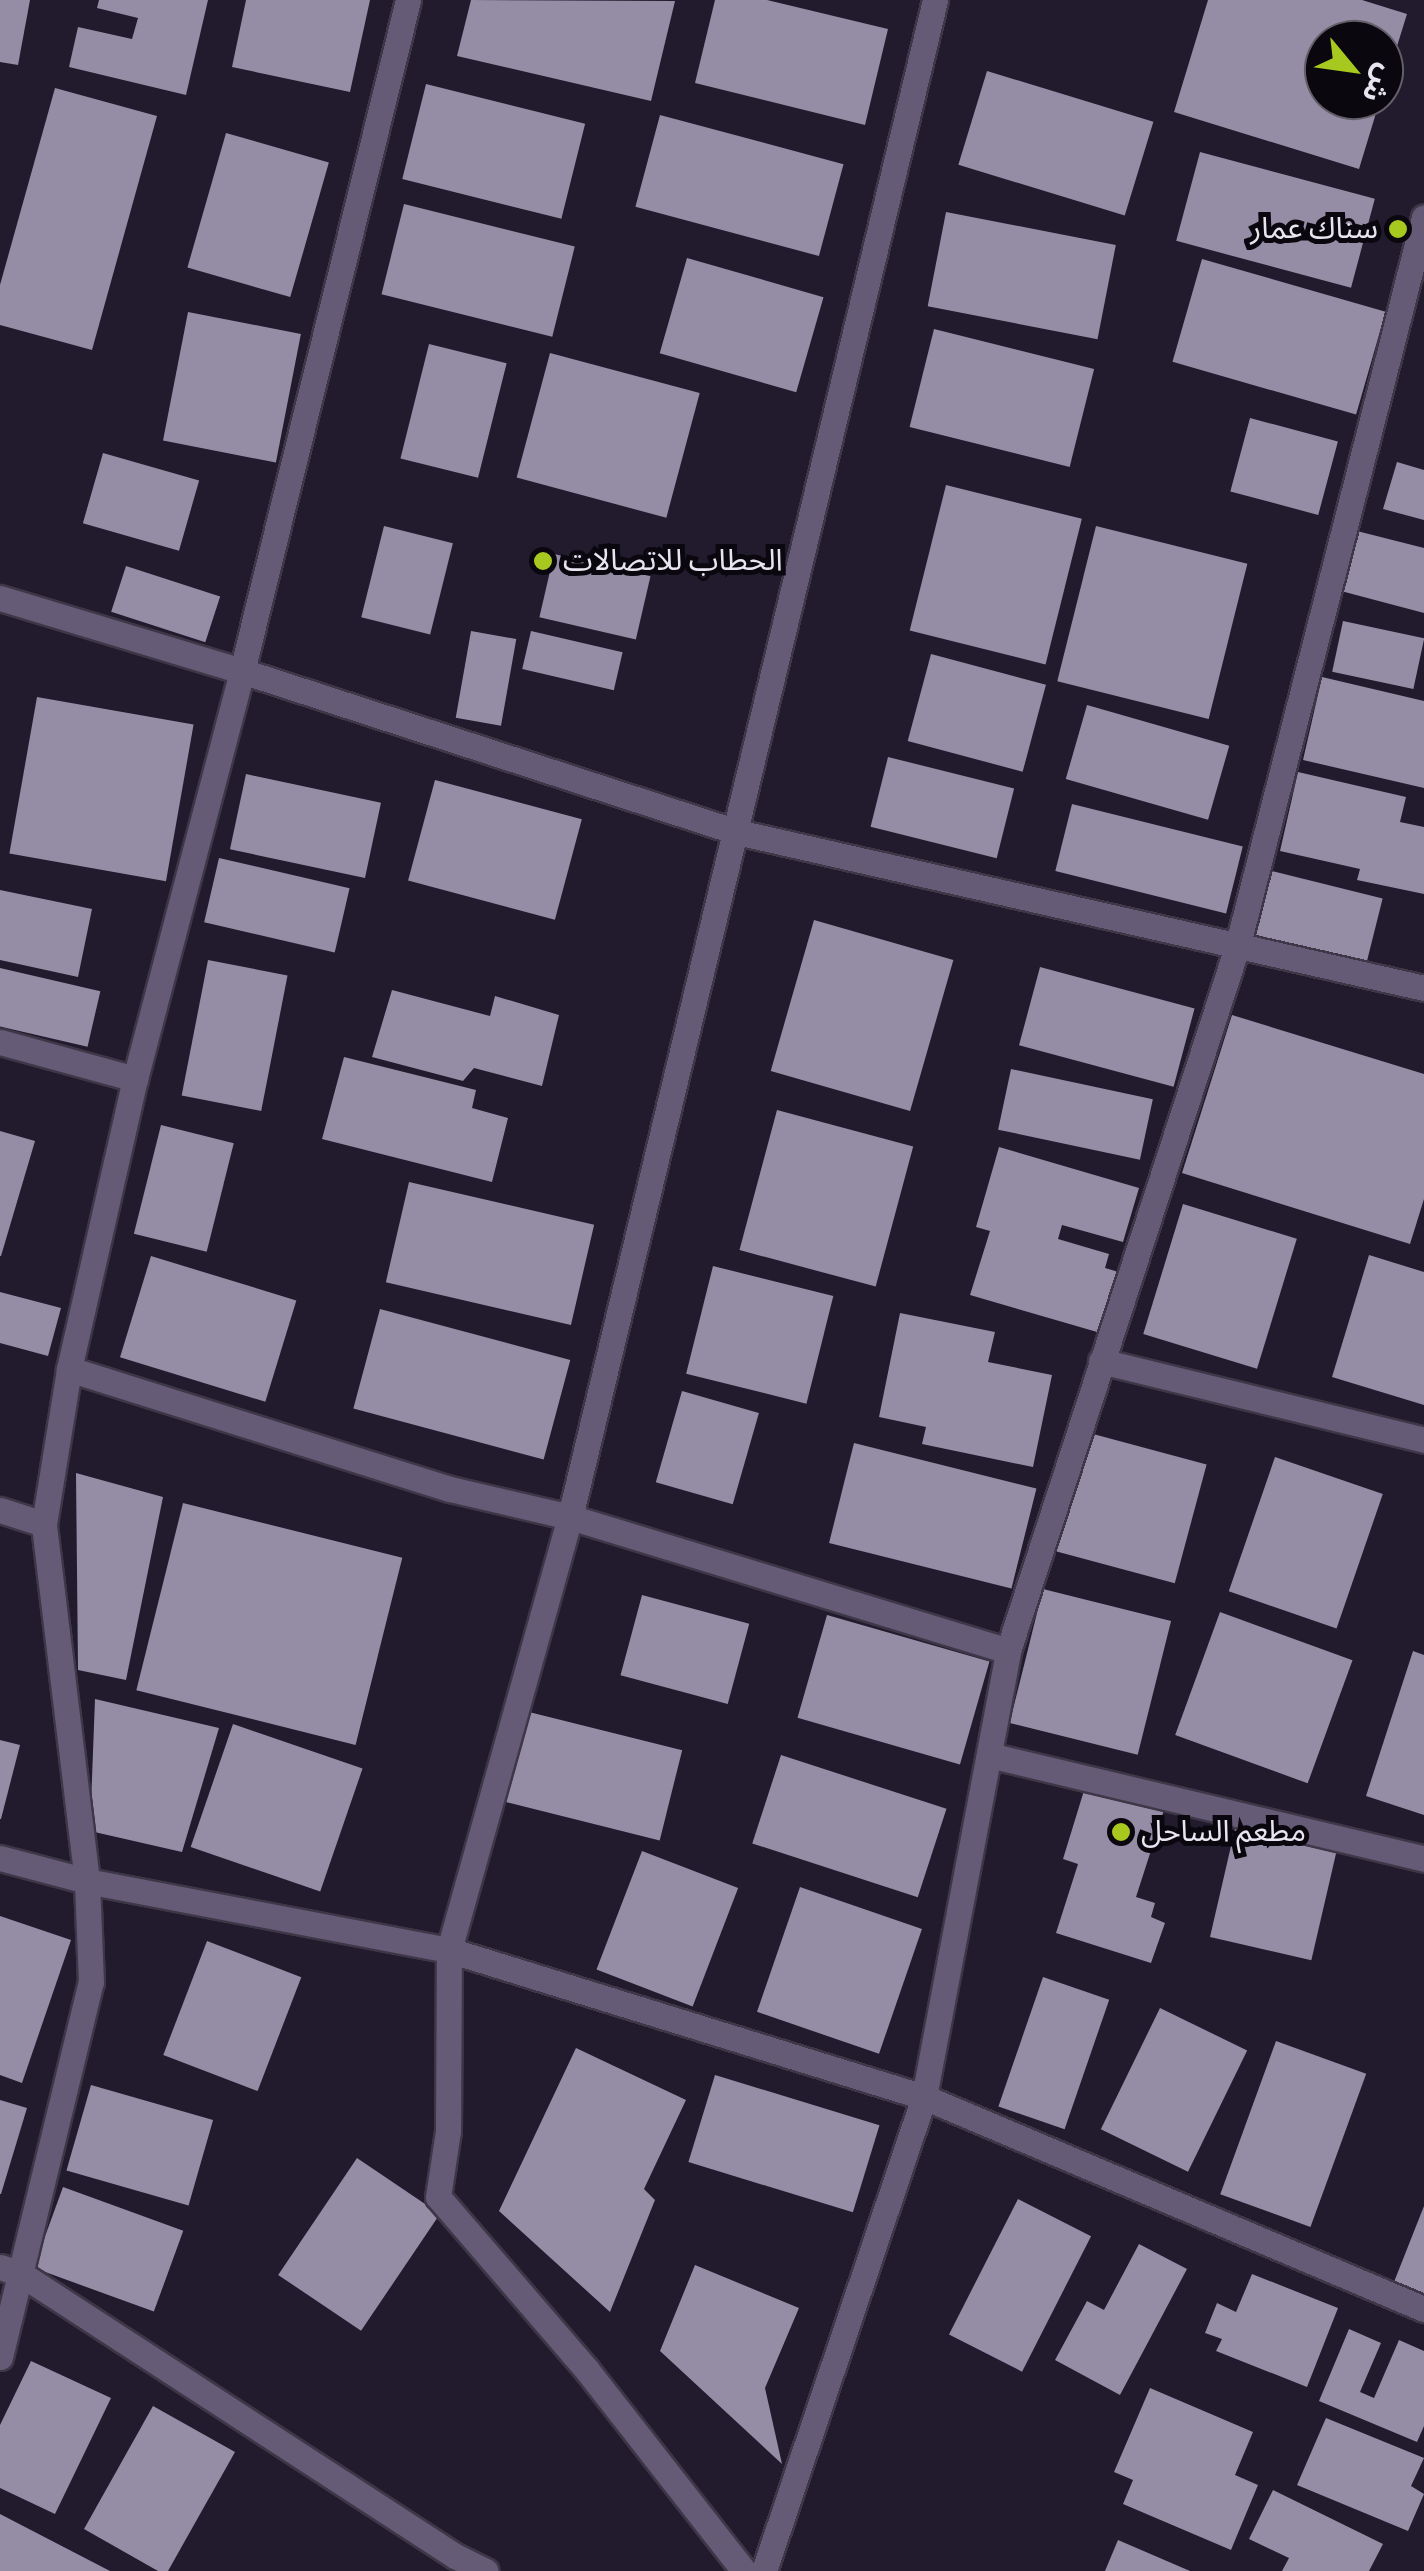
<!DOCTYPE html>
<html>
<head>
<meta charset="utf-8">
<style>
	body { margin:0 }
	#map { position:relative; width:1424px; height:2571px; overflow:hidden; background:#211b2d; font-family:Signika,"Noto Sans Arabic",sans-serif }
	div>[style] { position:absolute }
	.building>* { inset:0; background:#958da5; transform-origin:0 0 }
	.roads { filter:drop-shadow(2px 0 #3d3748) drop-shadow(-2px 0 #3d3748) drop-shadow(0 2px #3d3748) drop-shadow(0 -2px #3d3748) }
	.minor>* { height:25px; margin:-12.5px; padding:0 12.5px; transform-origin:12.5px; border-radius:12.5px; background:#655b76 }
	.dots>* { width:28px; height:28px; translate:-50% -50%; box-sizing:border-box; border:5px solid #0a070f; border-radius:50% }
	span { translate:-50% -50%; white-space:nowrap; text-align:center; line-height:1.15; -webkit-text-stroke:10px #0a070f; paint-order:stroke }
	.poi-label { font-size:30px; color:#e8e4f0 }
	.right { translate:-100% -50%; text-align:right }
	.left { translate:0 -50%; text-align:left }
	.north { position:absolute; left:1304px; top:20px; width:100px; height:100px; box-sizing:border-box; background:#0a070f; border:2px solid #635f69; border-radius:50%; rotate:119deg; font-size:28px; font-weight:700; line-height:40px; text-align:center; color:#e8e4f0 }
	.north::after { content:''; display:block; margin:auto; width:35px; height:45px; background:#a7c81f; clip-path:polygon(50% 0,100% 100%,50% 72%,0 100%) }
</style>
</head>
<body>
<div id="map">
	<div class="building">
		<div style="clip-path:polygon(0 0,30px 0,18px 65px,0 62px)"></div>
		<div style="clip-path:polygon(99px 0,208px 0,186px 95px,69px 67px,78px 27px,132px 39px,138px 18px,97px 8px)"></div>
		<div style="clip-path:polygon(246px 0,370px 0,350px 92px,232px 67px)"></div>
		<div style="clip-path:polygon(471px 0,675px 1px,651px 101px,457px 56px)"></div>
		<div style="clip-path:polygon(715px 0,767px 0,888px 29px,865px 125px,695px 83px)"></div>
		<div style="clip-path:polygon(1208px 0,1362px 0,1407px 14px,1385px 85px,1384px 40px,1324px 40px,1324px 100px,1380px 100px,1359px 169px,1174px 112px)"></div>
		<div style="left:987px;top:71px;width:174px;height:98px;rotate:17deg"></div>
		<div style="left:426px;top:84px;width:164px;height:98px;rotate:14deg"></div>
		<div style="clip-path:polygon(55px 88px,157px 116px,92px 350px,0 325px,0 285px)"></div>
		<div style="left:660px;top:115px;width:190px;height:95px;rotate:15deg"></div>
		<div style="left:226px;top:133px;width:107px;height:140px;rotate:16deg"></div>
		<div style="left:1200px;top:152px;width:181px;height:92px;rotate:15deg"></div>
		<div style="left:404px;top:204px;width:176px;height:93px;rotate:14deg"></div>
		<div style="left:946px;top:212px;width:173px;height:96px;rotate:11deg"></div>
		<div style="left:687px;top:258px;width:142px;height:99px;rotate:16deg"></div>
		<div style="left:1202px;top:259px;width:191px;height:107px;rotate:16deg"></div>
		<div style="left:188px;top:312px;width:115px;height:131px;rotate:11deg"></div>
		<div style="left:934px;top:329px;width:165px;height:101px;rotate:14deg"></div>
		<div style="left:429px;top:344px;width:80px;height:118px;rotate:14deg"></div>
		<div style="left:550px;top:353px;width:155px;height:129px;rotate:15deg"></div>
		<div style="left:1250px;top:418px;width:91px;height:76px;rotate:15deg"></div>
		<div style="left:103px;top:453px;width:100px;height:73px;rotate:16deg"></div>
		<div style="clip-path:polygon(1397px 462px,1424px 470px,1424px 520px,1383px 509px)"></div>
		<div style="left:946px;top:485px;width:140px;height:150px;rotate:14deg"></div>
		<div style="left:384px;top:526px;width:71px;height:94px;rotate:14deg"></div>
		<div style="left:1096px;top:526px;width:156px;height:160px;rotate:14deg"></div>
		<div style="clip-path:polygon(1357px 531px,1424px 548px,1424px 613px,1341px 591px)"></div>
		<div style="left:554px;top:554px;width:99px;height:65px;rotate:13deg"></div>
		<div style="left:126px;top:566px;width:99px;height:48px;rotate:18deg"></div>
		<div style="left:1343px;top:621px;width:83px;height:52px;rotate:12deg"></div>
		<div style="left:471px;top:631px;width:46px;height:88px;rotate:10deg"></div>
		<div style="left:531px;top:631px;width:94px;height:39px;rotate:13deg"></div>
		<div style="left:931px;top:654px;width:119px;height:90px;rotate:15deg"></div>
		<div style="clip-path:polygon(1322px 677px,1424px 701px,1424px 788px,1303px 760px)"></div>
		<div style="left:37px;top:697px;width:159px;height:159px;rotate:10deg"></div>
		<div style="left:1087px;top:705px;width:148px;height:77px;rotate:16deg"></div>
		<div style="left:888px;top:757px;width:130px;height:72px;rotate:14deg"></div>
		<div style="clip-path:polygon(1298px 772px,1406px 797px,1400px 822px,1424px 827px,1424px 894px,1357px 880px,1360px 869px,1280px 851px)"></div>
		<div style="left:246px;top:774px;width:138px;height:77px;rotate:12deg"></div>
		<div style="left:435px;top:780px;width:152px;height:104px;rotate:15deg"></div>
		<div style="left:1072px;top:804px;width:176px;height:69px;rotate:14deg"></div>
		<div style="left:219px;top:858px;width:134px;height:66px;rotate:13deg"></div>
		<div style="left:1272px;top:871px;width:114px;height:66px;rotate:14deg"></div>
		<div style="clip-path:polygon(0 890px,92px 909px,78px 977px,0 960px)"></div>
		<div style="left:814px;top:920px;width:145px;height:157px;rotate:16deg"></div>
		<div style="left:208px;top:960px;width:81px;height:138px;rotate:11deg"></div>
		<div style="left:1040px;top:967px;width:160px;height:81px;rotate:15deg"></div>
		<div style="left:0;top:968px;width:103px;height:57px;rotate:13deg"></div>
		<div style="clip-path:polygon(392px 990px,490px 1016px,495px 996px,559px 1015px,542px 1086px,474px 1068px,463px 1081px,372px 1057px)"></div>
		<div style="clip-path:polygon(1232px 1015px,1424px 1074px,1424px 1199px,1410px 1244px,1182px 1173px)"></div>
		<div style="clip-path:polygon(344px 1057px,476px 1090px,472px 1108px,508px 1118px,492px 1182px,322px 1139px)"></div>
		<div style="left:1011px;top:1069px;width:145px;height:62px;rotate:12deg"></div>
		<div style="left:777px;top:1110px;width:141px;height:145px;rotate:15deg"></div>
		<div style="left:161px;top:1125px;width:75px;height:112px;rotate:14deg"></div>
		<div style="clip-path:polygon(0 1131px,35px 1141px,1px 1256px,0 1256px)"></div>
		<div style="clip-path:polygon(999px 1147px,1139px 1188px,1123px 1242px,1062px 1225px,1058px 1239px,1109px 1254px,1105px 1268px,1122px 1273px,1104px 1334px,970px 1295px,990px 1231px,976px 1227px)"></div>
		<div style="left:409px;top:1182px;width:190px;height:103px;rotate:13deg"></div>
		<div style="left:1183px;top:1204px;width:119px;height:136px;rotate:17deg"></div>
		<div style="clip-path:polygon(1369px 1255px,1424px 1272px,1424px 1405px,1332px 1377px)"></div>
		<div style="left:151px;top:1256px;width:152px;height:106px;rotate:17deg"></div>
		<div style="left:713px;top:1266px;width:124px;height:111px;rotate:14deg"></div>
		<div style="clip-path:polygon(0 1292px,61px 1308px,48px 1356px,0 1343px)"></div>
		<div style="left:380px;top:1309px;width:197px;height:103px;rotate:15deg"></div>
		<div style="clip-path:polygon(900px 1313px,995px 1332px,988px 1362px,1052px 1375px,1033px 1467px,922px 1444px,926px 1427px,879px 1417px)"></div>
		<div style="left:682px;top:1391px;width:80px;height:95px;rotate:16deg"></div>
		<div style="left:1082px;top:1431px;width:129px;height:123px;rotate:15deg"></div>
		<div style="left:854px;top:1443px;width:188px;height:103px;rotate:14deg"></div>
		<div style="left:1275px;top:1457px;width:114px;height:142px;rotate:19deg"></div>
		<div style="clip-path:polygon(76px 1473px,163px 1497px,126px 1680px,78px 1670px)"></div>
		<div style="left:183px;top:1503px;width:226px;height:193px;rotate:14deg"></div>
		<div style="left:1043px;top:1589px;width:132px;height:138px;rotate:14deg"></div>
		<div style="left:642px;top:1595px;width:111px;height:83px;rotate:15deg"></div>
		<div style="left:1220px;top:1612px;width:141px;height:131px;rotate:20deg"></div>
		<div style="left:827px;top:1615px;width:169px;height:107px;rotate:16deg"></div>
		<div style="clip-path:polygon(1413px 1651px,1424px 1655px,1424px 1815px,1366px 1796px)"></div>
		<div style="clip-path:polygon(95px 1699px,219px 1728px,182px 1852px,90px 1831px)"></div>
		<div style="left:525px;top:1711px;width:162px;height:93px;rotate:14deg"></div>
		<div style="left:233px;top:1724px;width:137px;height:130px;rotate:19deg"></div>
		<div style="clip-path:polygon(0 1740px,20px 1745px,1px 1819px,0 1819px)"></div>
		<div style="left:781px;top:1755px;width:174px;height:93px;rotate:18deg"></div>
		<div style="clip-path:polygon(1086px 1784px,1164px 1810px,1136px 1897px,1155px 1903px,1151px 1917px,1165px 1923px,1151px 1963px,1056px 1933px,1078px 1864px,1063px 1859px)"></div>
		<div style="left:1237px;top:1820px;width:104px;height:120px;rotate:13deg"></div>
		<div style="left:642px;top:1851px;width:103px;height:127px;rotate:21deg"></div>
		<div style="left:800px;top:1887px;width:129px;height:132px;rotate:19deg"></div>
		<div style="clip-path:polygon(0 1916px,71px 1940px,22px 2083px,0 2075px)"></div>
		<div style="left:207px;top:1941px;width:101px;height:122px;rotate:21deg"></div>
		<div style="left:1043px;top:1977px;width:70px;height:137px;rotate:19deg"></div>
		<div style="left:1160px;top:2008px;width:97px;height:135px;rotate:26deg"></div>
		<div style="left:1276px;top:2041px;width:96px;height:163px;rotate:20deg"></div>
		<div style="clip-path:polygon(576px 2048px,686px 2100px,644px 2189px,655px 2200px,610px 2312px,499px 2211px)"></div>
		<div style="left:715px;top:2075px;width:172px;height:91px;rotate:17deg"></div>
		<div style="left:91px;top:2085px;width:127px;height:89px;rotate:16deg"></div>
		<div style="clip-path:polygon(0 2100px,27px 2108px,1px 2194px,0 2194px)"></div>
		<div style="left:357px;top:2158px;width:100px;height:141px;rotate:34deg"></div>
		<div style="left:63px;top:2187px;width:128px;height:86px;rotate:20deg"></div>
		<div style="left:1018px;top:2199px;width:82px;height:152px;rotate:27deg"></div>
		<div style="clip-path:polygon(1424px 2206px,1424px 2294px,1394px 2282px)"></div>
		<div style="clip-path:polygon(1139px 2244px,1187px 2269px,1120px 2395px,1055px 2360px,1087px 2301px,1104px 2310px)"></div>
		<div style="clip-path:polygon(695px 2265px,799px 2308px,765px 2388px,782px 2464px,660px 2351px)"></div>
		<div style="clip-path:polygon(1252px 2274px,1338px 2308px,1307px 2387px,1216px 2351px,1222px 2339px,1205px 2333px,1217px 2303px,1236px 2312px)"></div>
		<div style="clip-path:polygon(1349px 2329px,1381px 2343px,1360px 2392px,1374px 2398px,1399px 2340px,1424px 2351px,1424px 2426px,1417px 2442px,1319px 2401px)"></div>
		<div style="clip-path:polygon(31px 2361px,111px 2398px,55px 2514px,0 2488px,0 2425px)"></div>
		<div style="clip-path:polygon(1150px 2388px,1253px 2432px,1235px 2475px,1258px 2485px,1231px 2550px,1123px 2504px,1133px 2480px,1114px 2472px)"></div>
		<div style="clip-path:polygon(153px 2406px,235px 2452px,168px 2571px,158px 2571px,84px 2529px)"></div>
		<div style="clip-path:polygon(1326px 2418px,1424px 2458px,1411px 2486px,1424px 2494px,1408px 2531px,1297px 2485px)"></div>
		<div style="clip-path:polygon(1273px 2490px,1383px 2544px,1369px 2571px,1282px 2571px,1289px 2558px,1249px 2539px)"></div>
		<div style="clip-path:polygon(0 2514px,110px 2571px,0 2571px)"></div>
		<div style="clip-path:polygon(1118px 2540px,1190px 2571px,1105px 2571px)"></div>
	</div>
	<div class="roads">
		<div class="minor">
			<div style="left:0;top:598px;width:253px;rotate:16.8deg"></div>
			<div style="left:242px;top:671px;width:521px;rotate:18.02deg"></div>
			<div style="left:737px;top:832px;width:704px;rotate:12.79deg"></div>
			<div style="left:0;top:1042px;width:140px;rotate:15.3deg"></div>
			<div style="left:1101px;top:1361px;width:333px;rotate:13.7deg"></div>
			<div style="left:69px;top:1369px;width:399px;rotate:17.5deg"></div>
			<div style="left:450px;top:1489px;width:123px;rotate:13.1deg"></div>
			<div style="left:570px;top:1517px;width:458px;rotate:17deg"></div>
			<div style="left:0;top:1510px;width:46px;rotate:17.7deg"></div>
			<div style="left:989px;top:1755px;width:447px;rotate:13.4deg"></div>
			<div style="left:0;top:1858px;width:90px;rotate:14.8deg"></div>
			<div style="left:87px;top:1881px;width:369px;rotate:10.8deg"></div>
			<div style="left:449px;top:1950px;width:497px;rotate:17.2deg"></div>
			<div style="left:924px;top:2097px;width:543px;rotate:22.98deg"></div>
			<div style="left:0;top:2267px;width:22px;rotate:18deg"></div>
			<div style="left:21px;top:2274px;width:518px;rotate:33.01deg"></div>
			<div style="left:455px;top:2556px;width:34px;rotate:26deg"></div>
			<div style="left:0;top:2357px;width:386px;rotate:-76.4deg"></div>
			<div style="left:91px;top:1982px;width:101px;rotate:-92.3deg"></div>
			<div style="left:87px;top:1881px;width:360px;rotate:-96.9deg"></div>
			<div style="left:44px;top:1524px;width:157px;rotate:-80.8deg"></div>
			<div style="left:69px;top:1369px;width:297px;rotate:-77.2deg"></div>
			<div style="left:135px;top:1079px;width:422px;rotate:-75.3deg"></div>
			<div style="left:242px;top:671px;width:691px;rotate:-76.1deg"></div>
			<div style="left:744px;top:2571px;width:255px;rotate:-128deg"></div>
			<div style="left:587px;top:2370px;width:228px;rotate:-130.7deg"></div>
			<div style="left:438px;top:2197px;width:67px;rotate:-81.4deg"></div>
			<div style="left:448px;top:2131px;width:181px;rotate:-89.7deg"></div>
			<div style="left:449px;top:1950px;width:450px;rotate:-74.4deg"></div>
			<div style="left:570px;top:1517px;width:1560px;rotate:-76.47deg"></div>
			<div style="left:764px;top:2571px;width:500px;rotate:-71.35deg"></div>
			<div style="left:924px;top:2097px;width:454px;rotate:-79.3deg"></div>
			<div style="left:1008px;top:1651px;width:743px;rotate:-71.98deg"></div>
			<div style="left:1238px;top:944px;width:750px;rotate:-75.65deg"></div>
		</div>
	</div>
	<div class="dots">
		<div style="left:1398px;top:229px;background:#a7c81f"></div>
		<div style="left:543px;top:561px;background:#a7c81f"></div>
		<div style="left:1121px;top:1832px;background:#a7c81f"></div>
	</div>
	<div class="poi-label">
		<span class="right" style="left:1378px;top:229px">سناك عمار</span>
		<span class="left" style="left:563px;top:561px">الحطاب للاتصالات</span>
		<span class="left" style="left:1141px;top:1832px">مطعم الساحل</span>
	</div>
	<div class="north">ش</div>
</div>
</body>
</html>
